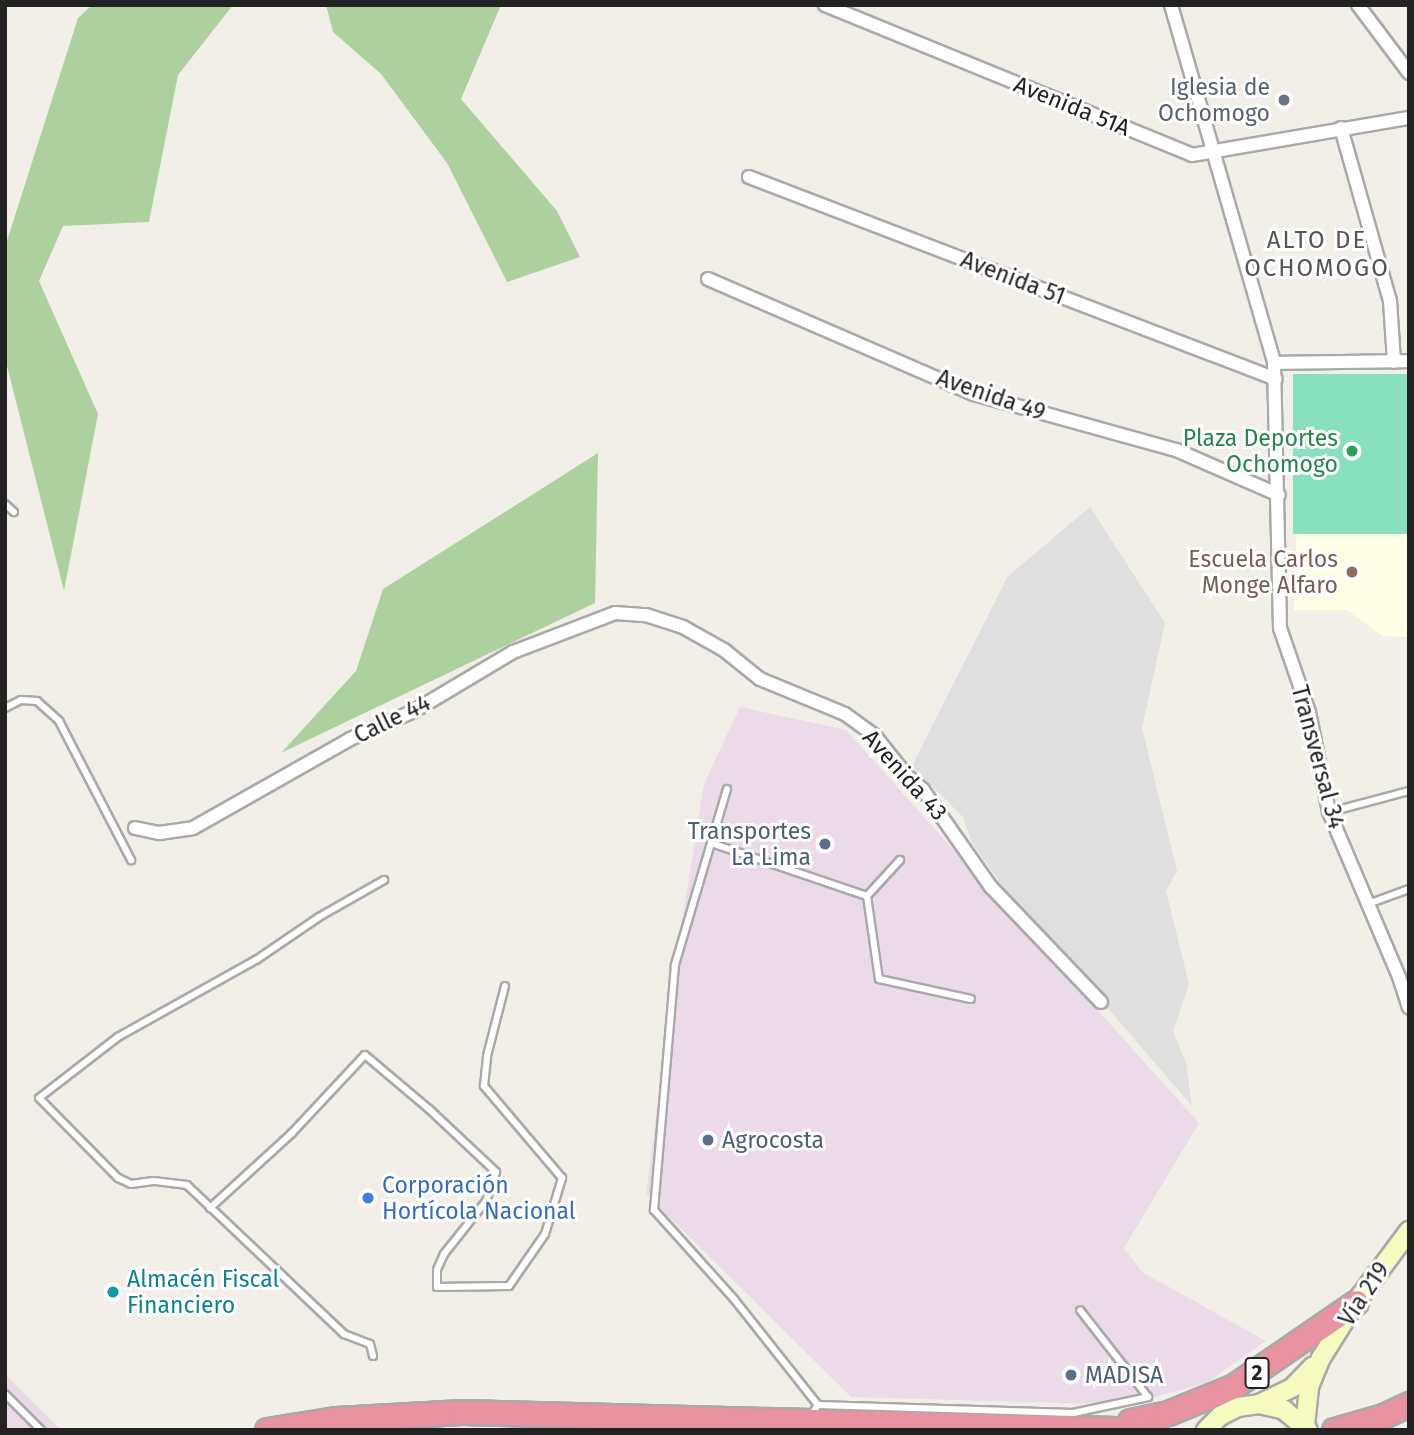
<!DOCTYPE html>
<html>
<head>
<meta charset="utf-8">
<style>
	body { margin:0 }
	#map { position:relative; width:1414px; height:1435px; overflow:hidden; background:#f2efe9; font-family:"Fira Sans",sans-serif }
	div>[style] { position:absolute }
	.residential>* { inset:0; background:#e0dfdf }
	.industrial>* { inset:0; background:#ebdbe8 }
	.education>* { inset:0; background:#ffffe5 }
	.forest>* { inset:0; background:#add19e }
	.pitch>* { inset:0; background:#88e0be; transform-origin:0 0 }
	.roads { filter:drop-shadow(2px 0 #a9a9a9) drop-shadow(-2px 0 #a9a9a9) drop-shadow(0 2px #a9a9a9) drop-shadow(0 -2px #a9a9a9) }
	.lane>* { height:6px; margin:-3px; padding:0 3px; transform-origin:3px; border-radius:3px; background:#fff }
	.street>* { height:12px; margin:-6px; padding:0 6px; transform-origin:6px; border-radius:6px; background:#fff }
	.secondary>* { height:18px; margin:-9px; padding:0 9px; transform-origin:9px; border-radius:9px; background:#f7fabf }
	.highway>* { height:23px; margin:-11.5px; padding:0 11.5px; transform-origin:11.5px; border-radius:11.5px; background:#e892a2 }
	.dots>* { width:19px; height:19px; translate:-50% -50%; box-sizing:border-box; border:4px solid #fff; border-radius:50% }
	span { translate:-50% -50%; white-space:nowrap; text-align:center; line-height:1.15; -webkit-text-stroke:6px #fff; paint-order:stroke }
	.shield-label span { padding:2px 5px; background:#fff; border:2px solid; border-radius:5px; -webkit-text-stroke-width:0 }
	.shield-label { font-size:21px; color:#222; font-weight:700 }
	.worship-label { font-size:23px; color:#5b616d }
	.right { translate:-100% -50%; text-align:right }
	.street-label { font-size:23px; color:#222 }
	.leisure-label { font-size:23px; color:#27864d }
	.education-label { font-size:23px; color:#785e54 }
	.service-label { font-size:23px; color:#4e5e75 }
	.left { translate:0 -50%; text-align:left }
	.shop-label { font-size:23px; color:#366cbe }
	.culture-label { font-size:23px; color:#0d838f }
	.neighbourhood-label { font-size:24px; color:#555; letter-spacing:2px }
	.frame { position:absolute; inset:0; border:7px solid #222; pointer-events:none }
</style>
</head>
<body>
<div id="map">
	<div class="residential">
		<div style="clip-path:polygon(1090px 507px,1165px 623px,1142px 728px,1177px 871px,1166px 891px,1189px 984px,1173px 1031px,1186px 1063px,1192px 1106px,1004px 888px,972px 843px,963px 817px,912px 766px,1008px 576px)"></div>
	</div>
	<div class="industrial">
		<div style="clip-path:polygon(740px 707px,846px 730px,1199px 1123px,1124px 1248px,1142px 1272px,1266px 1341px,1206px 1383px,1126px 1405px,851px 1397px,646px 1194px,675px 965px,704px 784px)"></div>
		<div style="clip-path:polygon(5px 1374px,61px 1430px,5px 1430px)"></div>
	</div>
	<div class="education">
		<div style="clip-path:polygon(1297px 525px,1409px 534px,1409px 637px,1383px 636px,1347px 610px,1294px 610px)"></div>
	</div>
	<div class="forest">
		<div style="clip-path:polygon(92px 5px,233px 5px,178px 75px,149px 222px,63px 226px,39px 281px,98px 414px,64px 591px,5px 358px,5px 247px,78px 18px)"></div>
		<div style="clip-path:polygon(326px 5px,501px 5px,461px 99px,557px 211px,580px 257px,507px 282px,447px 163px,381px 74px,333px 32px)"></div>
		<div style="clip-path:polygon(598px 453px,595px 603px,281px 753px,356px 671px,383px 589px)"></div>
	</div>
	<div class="pitch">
		<div style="left:1409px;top:374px;width:160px;height:116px;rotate:90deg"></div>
	</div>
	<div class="roads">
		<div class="lane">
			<div style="left:5px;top:504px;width:12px;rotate:42deg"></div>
			<div style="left:5px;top:708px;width:18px;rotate:-27deg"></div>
			<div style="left:21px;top:700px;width:16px;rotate:4deg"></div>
			<div style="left:37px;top:701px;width:30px;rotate:42deg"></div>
			<div style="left:59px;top:721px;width:157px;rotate:62.6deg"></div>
			<div style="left:727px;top:789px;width:184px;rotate:106.5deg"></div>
			<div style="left:675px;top:965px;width:246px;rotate:94.9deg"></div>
			<div style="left:654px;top:1210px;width:120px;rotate:48deg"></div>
			<div style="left:734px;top:1299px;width:135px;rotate:51.6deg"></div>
			<div style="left:818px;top:1405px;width:11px;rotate:124deg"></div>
			<div style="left:1330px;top:812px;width:82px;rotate:-14.9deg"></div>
			<div style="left:711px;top:843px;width:165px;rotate:18.8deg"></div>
			<div style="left:867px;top:896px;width:49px;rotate:-47.5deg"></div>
			<div style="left:867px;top:896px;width:84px;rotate:81.8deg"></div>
			<div style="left:879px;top:979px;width:94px;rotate:12.3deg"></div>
			<div style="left:1368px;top:904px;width:44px;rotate:-20.1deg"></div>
			<div style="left:210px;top:1208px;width:110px;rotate:-42.4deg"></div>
			<div style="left:291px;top:1134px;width:108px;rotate:-46.9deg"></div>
			<div style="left:365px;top:1055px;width:84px;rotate:40.2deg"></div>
			<div style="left:429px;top:1109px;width:92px;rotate:43.2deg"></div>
			<div style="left:496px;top:1172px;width:31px;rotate:109deg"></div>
			<div style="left:486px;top:1201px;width:68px;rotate:128.4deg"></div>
			<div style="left:444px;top:1254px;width:17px;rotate:114deg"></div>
			<div style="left:437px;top:1270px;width:17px;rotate:90deg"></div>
			<div style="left:437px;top:1287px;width:72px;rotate:-0.8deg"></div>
			<div style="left:509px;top:1286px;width:63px;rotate:-55.3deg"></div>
			<div style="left:545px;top:1234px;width:59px;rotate:-73.1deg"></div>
			<div style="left:562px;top:1178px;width:121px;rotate:-130.3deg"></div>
			<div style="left:484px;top:1086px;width:30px;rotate:-84deg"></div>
			<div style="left:487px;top:1056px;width:72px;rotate:-75.6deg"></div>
			<div style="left:373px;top:1356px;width:12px;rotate:-104deg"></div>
			<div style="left:370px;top:1344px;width:28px;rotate:-159deg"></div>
			<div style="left:344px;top:1334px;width:216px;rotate:-136.5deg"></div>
			<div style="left:187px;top:1185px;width:34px;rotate:-173deg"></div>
			<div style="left:153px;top:1181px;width:22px;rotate:172deg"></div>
			<div style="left:131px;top:1184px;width:14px;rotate:-155deg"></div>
			<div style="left:118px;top:1178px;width:112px;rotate:-134.6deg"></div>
			<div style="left:39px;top:1098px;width:100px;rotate:-37.7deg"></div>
			<div style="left:118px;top:1037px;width:158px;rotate:-29.2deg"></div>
			<div style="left:256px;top:960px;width:76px;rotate:-34.3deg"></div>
			<div style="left:319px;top:917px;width:75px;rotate:-29.6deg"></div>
			<div style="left:5px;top:1394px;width:51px;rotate:45deg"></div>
			<div style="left:818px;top:1405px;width:255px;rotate:1.8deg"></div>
			<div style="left:1073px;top:1413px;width:77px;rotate:-12deg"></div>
			<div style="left:1148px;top:1397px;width:110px;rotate:-128deg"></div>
		</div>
		<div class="street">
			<div style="left:825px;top:5px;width:396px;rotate:22.2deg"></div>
			<div style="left:1192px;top:155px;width:220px;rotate:-9.7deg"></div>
			<div style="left:1171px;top:5px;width:373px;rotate:73.9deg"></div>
			<div style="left:1274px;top:363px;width:265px;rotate:88.7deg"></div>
			<div style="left:1280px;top:628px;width:89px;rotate:71deg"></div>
			<div style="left:1309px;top:712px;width:102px;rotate:78.7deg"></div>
			<div style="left:1329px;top:812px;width:179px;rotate:67deg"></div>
			<div style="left:1399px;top:977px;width:32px;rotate:72deg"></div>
			<div style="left:1358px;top:5px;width:85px;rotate:53.1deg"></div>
			<div style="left:1341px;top:128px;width:180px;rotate:74.2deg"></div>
			<div style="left:1390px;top:301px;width:61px;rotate:86.2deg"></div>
			<div style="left:749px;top:177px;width:564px;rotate:20.97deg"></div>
			<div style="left:708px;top:279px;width:290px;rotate:23.4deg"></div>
			<div style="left:974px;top:394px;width:210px;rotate:15.5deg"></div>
			<div style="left:1176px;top:450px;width:112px;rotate:23.6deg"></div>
			<div style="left:1274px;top:363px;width:135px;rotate:-0.8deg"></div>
			<div style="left:135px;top:828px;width:25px;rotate:12deg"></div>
			<div style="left:159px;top:833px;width:34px;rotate:-8deg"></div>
			<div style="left:193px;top:828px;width:180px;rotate:-29.5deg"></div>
			<div style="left:350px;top:739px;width:70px;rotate:-23.6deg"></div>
			<div style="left:414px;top:711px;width:115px;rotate:-30.8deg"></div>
			<div style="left:513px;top:652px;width:109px;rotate:-20.9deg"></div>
			<div style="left:615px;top:613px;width:31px;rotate:4deg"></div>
			<div style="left:646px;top:615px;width:39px;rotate:18deg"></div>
			<div style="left:683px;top:627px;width:47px;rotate:29.3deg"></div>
			<div style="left:724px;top:650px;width:46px;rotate:38.9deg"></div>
			<div style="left:760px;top:679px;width:92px;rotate:22.4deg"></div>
			<div style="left:845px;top:714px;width:37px;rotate:36deg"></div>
			<div style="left:875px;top:736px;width:50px;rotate:51.5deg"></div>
			<div style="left:906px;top:775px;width:23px;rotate:41deg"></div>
			<div style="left:923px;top:790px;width:118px;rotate:55deg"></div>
			<div style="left:991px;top:887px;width:159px;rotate:46.3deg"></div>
		</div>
		<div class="secondary">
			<div style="left:1259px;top:1404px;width:37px;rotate:-26deg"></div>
			<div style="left:1292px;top:1388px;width:30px;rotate:-46deg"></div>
			<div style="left:1305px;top:1426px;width:39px;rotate:-84deg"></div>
			<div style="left:1309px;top:1387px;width:31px;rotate:-68deg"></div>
			<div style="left:1321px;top:1358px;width:66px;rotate:-58deg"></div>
			<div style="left:1356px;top:1302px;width:89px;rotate:-53.3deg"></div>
			<div style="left:1206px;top:1430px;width:20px;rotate:-45deg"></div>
			<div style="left:1220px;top:1416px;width:20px;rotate:-27deg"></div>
			<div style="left:1238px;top:1407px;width:21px;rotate:-8deg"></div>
			<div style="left:1259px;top:1404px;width:26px;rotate:13deg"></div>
			<div style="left:1284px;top:1410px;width:31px;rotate:40deg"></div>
		</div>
		<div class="highway">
			<div style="left:1130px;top:1421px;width:39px;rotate:-12deg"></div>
			<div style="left:1168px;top:1413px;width:71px;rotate:-22.2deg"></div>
			<div style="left:1234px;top:1386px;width:148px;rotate:-34.5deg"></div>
			<div style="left:267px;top:1430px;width:70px;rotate:-9.1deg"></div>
			<div style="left:336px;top:1419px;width:126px;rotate:-3.2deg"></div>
			<div style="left:462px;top:1412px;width:693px;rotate:1.49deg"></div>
			<div style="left:1334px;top:1430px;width:51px;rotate:-15.9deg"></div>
			<div style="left:1383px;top:1416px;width:29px;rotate:-25deg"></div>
		</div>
	</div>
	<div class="dots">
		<div style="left:1284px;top:100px;background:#6b7280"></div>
		<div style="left:1352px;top:451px;background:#2e9e5b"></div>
		<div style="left:1352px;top:572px;background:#8d6e63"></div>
		<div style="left:825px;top:844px;background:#5c6f8a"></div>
		<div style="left:708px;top:1140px;background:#5c6f8a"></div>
		<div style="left:368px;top:1198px;background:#3f7fe0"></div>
		<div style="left:113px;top:1292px;background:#0f9aa8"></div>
		<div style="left:1071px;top:1375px;background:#5c6f8a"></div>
	</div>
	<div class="shield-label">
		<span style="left:1257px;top:1373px">2</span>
	</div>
	<div class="worship-label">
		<span class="right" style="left:1270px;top:100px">Iglesia de<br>Ochomogo</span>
	</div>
	<div class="street-label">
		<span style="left:1072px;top:106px;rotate:22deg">Avenida 51A</span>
		<span style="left:1013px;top:278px;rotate:21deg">Avenida 51</span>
		<span style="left:991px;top:395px;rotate:19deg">Avenida 49</span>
		<span style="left:392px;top:719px;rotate:-26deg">Calle 44</span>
		<span style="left:1318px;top:757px;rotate:75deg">Transversal 34</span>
		<span style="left:905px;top:775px;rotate:48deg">Avenida 43</span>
		<span style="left:1364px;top:1294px;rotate:-56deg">Vía 219</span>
	</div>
	<div class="leisure-label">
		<span class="right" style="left:1338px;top:451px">Plaza Deportes<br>Ochomogo</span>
	</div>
	<div class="education-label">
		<span class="right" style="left:1338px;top:572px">Escuela Carlos<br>Monge Alfaro</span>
	</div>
	<div class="service-label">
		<span class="right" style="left:811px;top:844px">Transportes<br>La Lima</span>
		<span class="left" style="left:722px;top:1140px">Agrocosta</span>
		<span class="left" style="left:1085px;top:1375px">MADISA</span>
	</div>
	<div class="shop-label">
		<span class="left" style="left:382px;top:1198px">Corporación<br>Hortícola Nacional</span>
	</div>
	<div class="culture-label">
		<span class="left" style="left:127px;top:1292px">Almacén Fiscal<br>Financiero</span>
	</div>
	<div class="neighbourhood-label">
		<span style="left:1317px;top:255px">ALTO DE<br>OCHOMOGO</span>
	</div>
	<div class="frame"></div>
</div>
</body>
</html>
